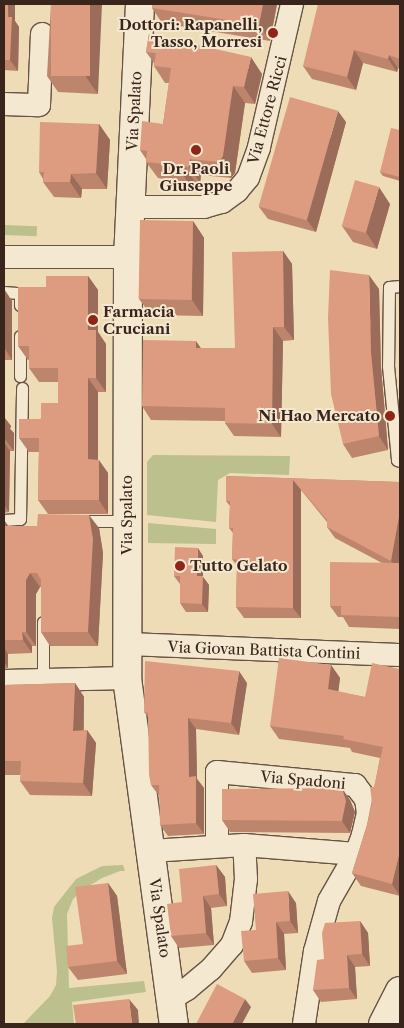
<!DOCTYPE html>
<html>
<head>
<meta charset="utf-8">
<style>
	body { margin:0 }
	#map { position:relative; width:404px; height:1028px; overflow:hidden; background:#eedcb7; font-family:"Libre Caslon Text",serif }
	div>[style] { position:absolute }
	.green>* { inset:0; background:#bbc08d; transform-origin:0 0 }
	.roads { filter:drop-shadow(1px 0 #675344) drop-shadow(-1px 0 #675344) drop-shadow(0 1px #675344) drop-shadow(0 -1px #675344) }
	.lane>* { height:11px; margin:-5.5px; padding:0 5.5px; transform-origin:5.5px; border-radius:5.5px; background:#f4e8d0 }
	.street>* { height:22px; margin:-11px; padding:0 11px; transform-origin:11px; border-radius:11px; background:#f4e8d0 }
	.secondary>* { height:28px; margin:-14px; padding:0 14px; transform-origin:14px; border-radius:14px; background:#f4e8d0 }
	.wall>* { inset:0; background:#be856d }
	.shaded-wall>* { inset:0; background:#9b6c59 }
	.building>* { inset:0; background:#dd9b7f; transform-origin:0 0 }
	.dots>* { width:14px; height:14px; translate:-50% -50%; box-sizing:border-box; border:2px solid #f4e8d0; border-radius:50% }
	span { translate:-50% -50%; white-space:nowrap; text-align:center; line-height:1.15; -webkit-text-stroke:4px #f4e8d0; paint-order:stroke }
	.poi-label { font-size:15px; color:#3a251d; font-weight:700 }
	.right { translate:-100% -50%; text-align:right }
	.left { translate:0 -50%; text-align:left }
	.street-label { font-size:15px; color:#3a251d }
	.frame { position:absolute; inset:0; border:5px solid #3a251d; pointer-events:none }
</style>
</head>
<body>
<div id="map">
	<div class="green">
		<div style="left:4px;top:225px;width:33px;height:10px;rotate:2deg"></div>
		<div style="clip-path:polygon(153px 455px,290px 456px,289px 475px,230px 473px,218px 480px,216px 522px,147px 515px,147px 462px)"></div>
		<div style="clip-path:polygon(148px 523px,216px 529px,216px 544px,148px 543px)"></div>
		<div style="clip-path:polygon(123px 865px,125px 871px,120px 871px,102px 878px,84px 889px,73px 899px,67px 914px,69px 988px,144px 981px,146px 992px,72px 1002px,74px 1024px,23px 1024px,50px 996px,56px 985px,57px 971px,52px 918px,54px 907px,76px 879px,102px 866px)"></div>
	</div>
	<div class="roads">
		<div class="lane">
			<div style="left:400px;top:286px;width:11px;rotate:175deg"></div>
			<div style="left:389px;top:287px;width:79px;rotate:90.7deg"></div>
			<div style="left:388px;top:366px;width:94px;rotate:84.5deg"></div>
			<div style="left:397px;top:460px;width:3px;rotate:18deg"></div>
			<div style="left:4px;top:292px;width:16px;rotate:4deg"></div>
			<div style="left:20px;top:293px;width:12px;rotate:90deg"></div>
			<div style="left:20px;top:376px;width:40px;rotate:-90deg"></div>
			<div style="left:4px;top:520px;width:16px;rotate:-4deg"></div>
			<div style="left:20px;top:519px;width:131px;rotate:-89.1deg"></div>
			<div style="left:78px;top:521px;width:49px"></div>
			<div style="left:43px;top:680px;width:58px;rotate:-90deg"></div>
		</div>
		<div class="street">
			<div style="left:4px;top:104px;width:35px;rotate:2deg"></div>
			<div style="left:39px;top:105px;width:71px;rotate:-87.6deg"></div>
			<div style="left:130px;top:207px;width:74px"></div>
			<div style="left:204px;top:207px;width:19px;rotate:-16deg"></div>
			<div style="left:222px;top:202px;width:19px;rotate:-36deg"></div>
			<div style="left:237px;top:191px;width:17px;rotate:-50deg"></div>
			<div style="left:248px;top:178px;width:33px;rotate:-70deg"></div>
			<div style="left:259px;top:147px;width:147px;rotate:-77deg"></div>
			<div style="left:4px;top:257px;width:124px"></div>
			<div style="left:127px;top:644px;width:273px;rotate:2.3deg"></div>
			<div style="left:4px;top:681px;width:123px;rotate:-1.4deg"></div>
			<div style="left:217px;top:845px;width:73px;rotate:-90deg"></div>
			<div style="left:217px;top:772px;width:139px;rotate:5.4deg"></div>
			<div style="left:355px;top:785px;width:18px;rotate:52deg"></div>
			<div style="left:366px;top:799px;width:14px;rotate:82deg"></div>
			<div style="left:368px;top:813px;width:23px;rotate:103deg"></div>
			<div style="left:363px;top:835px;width:20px;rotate:110deg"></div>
			<div style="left:356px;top:854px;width:54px;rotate:119.9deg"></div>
			<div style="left:329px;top:901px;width:52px;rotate:105.6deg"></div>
			<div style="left:315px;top:951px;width:74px;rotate:98.6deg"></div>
			<div style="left:151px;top:851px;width:93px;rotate:-3.7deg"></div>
			<div style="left:244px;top:845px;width:112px;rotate:4.6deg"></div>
			<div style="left:171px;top:999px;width:19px;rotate:-32deg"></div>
			<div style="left:187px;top:989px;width:31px;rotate:-40deg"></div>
			<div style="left:211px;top:969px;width:32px;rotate:-49deg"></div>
			<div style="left:232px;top:945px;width:25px;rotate:-69deg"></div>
			<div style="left:241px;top:922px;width:43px;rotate:-83.4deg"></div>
			<div style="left:246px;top:879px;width:34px;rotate:-93deg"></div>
		</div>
		<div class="secondary">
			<div style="left:140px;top:4px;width:253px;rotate:92.7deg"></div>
			<div style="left:128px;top:257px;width:421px;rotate:90.1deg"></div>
			<div style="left:127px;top:678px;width:349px;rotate:82.3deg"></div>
			<div style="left:383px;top:1024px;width:37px;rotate:-63deg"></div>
		</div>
	</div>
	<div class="wall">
		<div style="clip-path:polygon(4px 4px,15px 4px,15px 21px,19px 27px,18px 71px,4px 70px)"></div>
		<div style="clip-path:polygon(51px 4px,98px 94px,58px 92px,47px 76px)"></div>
		<div style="clip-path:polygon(152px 4px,277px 4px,270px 41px,162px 23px,152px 8px)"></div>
		<div style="clip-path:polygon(400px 4px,400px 69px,398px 68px,397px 72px,363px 63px,356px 90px,312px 79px,303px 66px)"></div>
		<div style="clip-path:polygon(149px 34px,262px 74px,255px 104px,245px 103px,235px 173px,231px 178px,201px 175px,200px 183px,196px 183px,195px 192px,177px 190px,169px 180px,158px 178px,146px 162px,146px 159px,140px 150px,163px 124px,169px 83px,165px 83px,154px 66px,154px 63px,146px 52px)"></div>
		<div style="clip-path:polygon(346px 122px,316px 232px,268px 219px,259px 207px)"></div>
		<div style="clip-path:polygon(99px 124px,110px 140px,107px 189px,82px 189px,81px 198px,54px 197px,43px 182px,43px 179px,39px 172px)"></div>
		<div style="clip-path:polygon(400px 130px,400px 181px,383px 176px,380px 172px)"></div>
		<div style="clip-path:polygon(390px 204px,377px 249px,353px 242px,342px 226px)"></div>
		<div style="clip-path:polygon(193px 221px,204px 238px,203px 316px,151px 315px,139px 299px)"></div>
		<div style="clip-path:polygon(283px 251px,292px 264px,294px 340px,283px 341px,281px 437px,234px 436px,225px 423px,225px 421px,151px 420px,142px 406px,201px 348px,235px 348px)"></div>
		<div style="clip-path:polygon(88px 276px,98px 290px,98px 332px,106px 344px,106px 392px,98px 392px,98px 460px,108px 473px,108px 514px,48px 514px,38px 500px,39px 452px,29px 452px,19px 438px,58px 403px,58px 382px,39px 382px,29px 368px,29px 360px,28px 360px,18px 346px,46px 287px)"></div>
		<div style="clip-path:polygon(4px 289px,12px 301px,12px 360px,4px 360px)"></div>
		<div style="clip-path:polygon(379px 289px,381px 367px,388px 450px,352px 458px,343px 444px)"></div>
		<div style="clip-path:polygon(4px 417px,11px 426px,10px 429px,14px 433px,14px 451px,10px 451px,9px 512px,4px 513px)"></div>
		<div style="clip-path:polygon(226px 476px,399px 482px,400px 484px,400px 629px,349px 627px,343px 617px,338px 617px,330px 606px,382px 563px,335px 538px,327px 527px,327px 522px,301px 490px,301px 618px,244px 618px,236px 607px,237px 566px,232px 559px,233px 533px,229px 528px,230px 506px,226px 501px)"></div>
		<div style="clip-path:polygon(4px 520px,8px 526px,99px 528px,103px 553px,98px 646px,50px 646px,41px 632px,41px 587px,40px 587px,36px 594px,36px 646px,32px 646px,32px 653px,8px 654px,8px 668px,4px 669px)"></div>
		<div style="clip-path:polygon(203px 556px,203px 577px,209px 585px,208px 612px,186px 612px,180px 603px,180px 584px,174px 576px)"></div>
		<div style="clip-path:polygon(331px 665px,340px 678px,338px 692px,365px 697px,400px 669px,400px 896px,361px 886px,352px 873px,367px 825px,380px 758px,352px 752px,350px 748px,279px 739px,270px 726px)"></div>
		<div style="clip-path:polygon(75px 683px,84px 697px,84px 730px,87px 730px,96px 743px,92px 796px,30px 795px,20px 781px,21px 775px,4px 775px,4px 685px)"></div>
		<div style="clip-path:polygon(247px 683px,239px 735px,196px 729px,197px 779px,204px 788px,204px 834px,168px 836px,160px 825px,160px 797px,151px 785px,148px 717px,144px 712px)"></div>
		<div style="clip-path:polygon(350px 800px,355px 812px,350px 833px,230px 832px,222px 820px)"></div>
		<div style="clip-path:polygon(216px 865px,225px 877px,227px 906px,211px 908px,214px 945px,179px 948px,171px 936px,182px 902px)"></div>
		<div style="clip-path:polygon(108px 883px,117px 896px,127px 974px,78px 980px,68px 967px,83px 944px)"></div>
		<div style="clip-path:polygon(296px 903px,298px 933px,284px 934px,286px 970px,252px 973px,244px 961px,256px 930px)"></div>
		<div style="clip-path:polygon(360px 921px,368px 933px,370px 966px,355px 967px,357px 999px,321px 1002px,313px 990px,324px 959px)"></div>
	</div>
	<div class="shaded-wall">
		<div style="clip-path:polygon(8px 4px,15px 4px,15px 21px,19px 27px,18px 71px,10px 60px)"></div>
		<div style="clip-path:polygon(90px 4px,102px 4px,98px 94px,86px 77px)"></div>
		<div style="clip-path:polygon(263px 4px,277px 4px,270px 41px,259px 25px)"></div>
		<div style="clip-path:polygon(354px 50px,363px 63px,356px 90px,347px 77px)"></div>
		<div style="clip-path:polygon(389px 55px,398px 68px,397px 72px,388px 59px)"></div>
		<div style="clip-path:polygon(251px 57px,262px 74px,255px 104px,244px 87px)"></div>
		<div style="clip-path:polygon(233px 86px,245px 103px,235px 173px,231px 178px,219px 162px)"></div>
		<div style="clip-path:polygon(338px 111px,346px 122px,316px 232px,307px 220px)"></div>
		<div style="clip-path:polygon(99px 124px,110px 140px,107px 189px,96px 173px)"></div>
		<div style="clip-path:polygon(190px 159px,201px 175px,200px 183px,189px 167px)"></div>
		<div style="clip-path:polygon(184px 166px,196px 183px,195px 192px,183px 175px)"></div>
		<div style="clip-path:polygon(71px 174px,82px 189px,81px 198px,70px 182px)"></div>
		<div style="clip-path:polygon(379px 187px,390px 204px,377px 249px,366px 232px)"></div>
		<div style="clip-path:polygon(193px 221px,204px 238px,203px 316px,192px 300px)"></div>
		<div style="clip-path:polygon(283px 251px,292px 264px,294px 340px,284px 327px)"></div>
		<div style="clip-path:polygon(369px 275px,379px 289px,381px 367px,388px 450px,379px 436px,371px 353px)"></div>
		<div style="clip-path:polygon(88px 276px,98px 290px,98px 332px,106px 344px,106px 392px,96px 378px,88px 330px)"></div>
		<div style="clip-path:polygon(4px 289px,12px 301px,12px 360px,4px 347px)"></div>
		<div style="clip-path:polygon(273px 327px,283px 341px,281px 437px,272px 424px)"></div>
		<div style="clip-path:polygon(196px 341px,205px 354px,196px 348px)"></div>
		<div style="clip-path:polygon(88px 378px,98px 392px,98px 473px,88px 459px)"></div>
		<div style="clip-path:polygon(4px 417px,11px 426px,10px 429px,14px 433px,14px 451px,4px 438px)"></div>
		<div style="clip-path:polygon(4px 442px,10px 451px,9px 512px,4px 505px)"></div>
		<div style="clip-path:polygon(99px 460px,108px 473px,108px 514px,99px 500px)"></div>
		<div style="clip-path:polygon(293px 480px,301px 490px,301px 618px,293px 608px)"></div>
		<div style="clip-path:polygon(399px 482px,400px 484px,400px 562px,399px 572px,391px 561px)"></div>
		<div style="clip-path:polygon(89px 515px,99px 528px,103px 553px,98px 646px,88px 632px)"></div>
		<div style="clip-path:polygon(4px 520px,9px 527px,4px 534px)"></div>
		<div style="clip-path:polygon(198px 548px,203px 556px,203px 577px,209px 585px,208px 612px,202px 604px,197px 576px)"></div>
		<div style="clip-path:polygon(30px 573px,40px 587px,36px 594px,36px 646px,26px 632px,26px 580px)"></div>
		<div style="clip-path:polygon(22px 632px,32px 646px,32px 653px,23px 640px)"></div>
		<div style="clip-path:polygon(4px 648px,8px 654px,8px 668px,4px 662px)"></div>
		<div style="clip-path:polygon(331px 665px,340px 678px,337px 702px,328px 689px)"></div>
		<div style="clip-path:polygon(239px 671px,247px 683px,239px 735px,231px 723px)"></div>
		<div style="clip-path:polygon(75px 683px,84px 697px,83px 745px,73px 731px)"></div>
		<div style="clip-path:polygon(188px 718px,196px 729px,197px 779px,204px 788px,204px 834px,196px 823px,189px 777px)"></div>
		<div style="clip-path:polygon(87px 730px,96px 743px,92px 796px,83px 783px)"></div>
		<div style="clip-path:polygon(342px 788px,350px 800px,355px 812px,350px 833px,342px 821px)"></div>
		<div style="clip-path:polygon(400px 851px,400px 896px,392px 884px)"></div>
		<div style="clip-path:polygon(216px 865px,225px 877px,227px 906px,219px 894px)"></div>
		<div style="clip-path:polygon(108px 883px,117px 896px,127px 974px,117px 961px)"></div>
		<div style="clip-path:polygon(288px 891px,296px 903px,298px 933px,290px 921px)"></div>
		<div style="clip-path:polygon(203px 896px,211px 908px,214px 945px,206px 933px)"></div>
		<div style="clip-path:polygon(360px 921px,368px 933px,370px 966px,362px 954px)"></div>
		<div style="clip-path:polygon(276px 922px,284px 934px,286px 970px,278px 958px)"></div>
		<div style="clip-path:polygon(347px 955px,355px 967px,357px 999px,349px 988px)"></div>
		<div style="clip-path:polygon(129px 999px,138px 1010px,139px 1024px,132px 1024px)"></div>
		<div style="clip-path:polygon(245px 999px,251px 1007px,242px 1024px,232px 1024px)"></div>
	</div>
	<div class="building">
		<div style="clip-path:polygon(4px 4px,8px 4px,8px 17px,12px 17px,10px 60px,4px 60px)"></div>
		<div style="left:51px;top:4px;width:39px;height:72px"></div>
		<div style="clip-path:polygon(152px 4px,263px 4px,259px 25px,152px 8px)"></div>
		<div style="clip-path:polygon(318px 4px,400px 4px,400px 59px,389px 55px,388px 59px,354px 50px,347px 77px,303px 66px)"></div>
		<div style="clip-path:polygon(149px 34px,251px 57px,244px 87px,233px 86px,223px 156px,219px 162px,190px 159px,189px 167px,184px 166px,183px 175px,165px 173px,165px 164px,146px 162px,147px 151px,140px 150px,142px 121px,163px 124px,171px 68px,154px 66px,156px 53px,146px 52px)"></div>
		<div style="left:290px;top:97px;width:50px;height:114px;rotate:16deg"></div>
		<div style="clip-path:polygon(40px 122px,99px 124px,96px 173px,71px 174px,70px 182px,43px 182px,44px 172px,39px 172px)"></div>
		<div style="clip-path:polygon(391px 128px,400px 130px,400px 177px,380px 172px)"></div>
		<div style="left:355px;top:180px;width:25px;height:48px;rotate:16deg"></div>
		<div style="left:140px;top:220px;width:53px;height:79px;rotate:1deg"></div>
		<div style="clip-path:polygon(283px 251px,284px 327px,273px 327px,272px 424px,225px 423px,225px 408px,142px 406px,143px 340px,196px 341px,196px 348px,235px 348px,232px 252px)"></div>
		<div style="clip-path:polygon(330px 270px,369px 275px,371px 353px,379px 436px,343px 444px,331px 394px,328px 318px)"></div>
		<div style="clip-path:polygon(46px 276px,88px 276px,88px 330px,96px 330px,96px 378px,88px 378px,88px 459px,99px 460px,99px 500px,38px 500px,39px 438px,19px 438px,19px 419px,41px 419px,41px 403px,58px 403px,58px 368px,29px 368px,29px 346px,18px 346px,18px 287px,46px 287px)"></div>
		<div style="clip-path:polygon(226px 476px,399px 482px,399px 517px,391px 561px,327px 527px,327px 520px,293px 480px,293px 608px,236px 607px,237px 560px,232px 559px,233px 528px,229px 528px,230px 501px,226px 501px)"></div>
		<div style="clip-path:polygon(38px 514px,89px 515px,93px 539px,88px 632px,41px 632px,41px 580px,37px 573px,30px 573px,26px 580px,26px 632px,22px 632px,23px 640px,4px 640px,4px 526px,37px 526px)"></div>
		<div style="clip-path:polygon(175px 547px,198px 548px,197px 576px,203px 576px,202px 604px,180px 603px,180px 576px,174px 576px)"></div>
		<div style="clip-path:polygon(330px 562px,400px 563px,400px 617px,341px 615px,341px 606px,330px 606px)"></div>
		<div style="clip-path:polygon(279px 658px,331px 665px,328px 689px,365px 697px,372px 663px,400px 669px,400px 851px,392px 884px,352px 873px,367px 825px,372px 803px,370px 787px,374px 787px,383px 747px,343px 739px,344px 736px,270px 726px)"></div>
		<div style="clip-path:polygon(145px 661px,239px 671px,231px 723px,188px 718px,189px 777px,196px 776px,196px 823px,160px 825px,159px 785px,151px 785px,149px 775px,148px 713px,144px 712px)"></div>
		<div style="clip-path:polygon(75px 683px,73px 731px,87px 730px,83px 783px,20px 781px,21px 761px,4px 761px,4px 685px)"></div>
		<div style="clip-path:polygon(342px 788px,346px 801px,342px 821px,222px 820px,222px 789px)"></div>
		<div style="clip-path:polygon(216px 865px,219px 894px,203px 896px,206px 933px,171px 936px,167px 904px,182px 902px,179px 869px)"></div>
		<div style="clip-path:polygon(108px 883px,117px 961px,68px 967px,66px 946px,83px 944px,75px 887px)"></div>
		<div style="clip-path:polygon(288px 891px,290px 921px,276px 922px,278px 958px,244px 961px,241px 931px,256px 930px,253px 894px)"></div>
		<div style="clip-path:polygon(360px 921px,362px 954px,347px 955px,349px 988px,313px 990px,317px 960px,324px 959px,322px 933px,325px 923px)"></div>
		<div style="clip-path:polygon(217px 984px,245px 999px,232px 1024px,196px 1024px)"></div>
		<div style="clip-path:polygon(129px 999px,132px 1024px,76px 1024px,73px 1005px)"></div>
	</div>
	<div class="dots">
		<div style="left:273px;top:33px;background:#8f2418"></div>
		<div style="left:196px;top:150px;background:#8f2418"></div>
		<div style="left:93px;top:320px;background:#8f2418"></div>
		<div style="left:390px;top:416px;background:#8f2418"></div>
		<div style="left:180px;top:566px;background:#8f2418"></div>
	</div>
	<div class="poi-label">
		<span class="right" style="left:262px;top:33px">Dottori: Rapanelli,<br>Tasso, Morresi</span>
		<span style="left:196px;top:177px">Dr. Paoli<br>Giuseppe</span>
		<span class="left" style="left:103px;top:320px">Farmacia<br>Cruciani</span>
		<span class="right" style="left:380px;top:416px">Ni Hao Mercato</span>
		<span class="left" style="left:190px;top:566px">Tutto Gelato</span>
	</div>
	<div class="street-label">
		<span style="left:267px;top:110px;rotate:-75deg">Via Ettore Ricci</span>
		<span style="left:134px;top:111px;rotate:-87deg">Via Spalato</span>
		<span style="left:127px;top:515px;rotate:-90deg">Via Spalato</span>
		<span style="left:264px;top:650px;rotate:2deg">Via Giovan Battista Contini</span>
		<span style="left:303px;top:780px;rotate:5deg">Via Spadoni</span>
		<span style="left:160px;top:918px;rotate:82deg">Via Spalato</span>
	</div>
	<div class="frame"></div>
</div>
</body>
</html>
